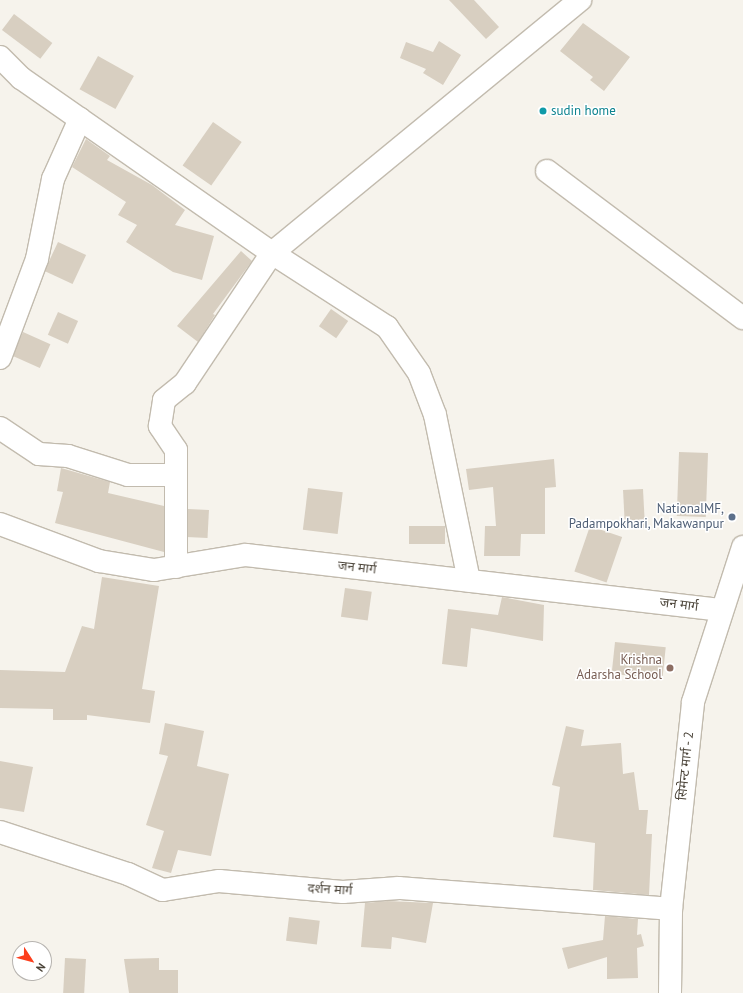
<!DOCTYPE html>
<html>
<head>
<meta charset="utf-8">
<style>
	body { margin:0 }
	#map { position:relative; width:743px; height:993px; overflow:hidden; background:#f6f3ec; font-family:"PT Sans","Noto Sans Devanagari",sans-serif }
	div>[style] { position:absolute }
	.building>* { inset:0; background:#d8cfc1; transform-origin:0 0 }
	.roads { filter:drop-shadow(1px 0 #c2bbae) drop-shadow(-1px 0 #c2bbae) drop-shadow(0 1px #c2bbae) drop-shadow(0 -1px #c2bbae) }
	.street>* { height:22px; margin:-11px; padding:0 11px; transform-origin:11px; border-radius:11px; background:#fff }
	.dots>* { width:11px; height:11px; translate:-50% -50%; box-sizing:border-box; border:2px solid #fff; border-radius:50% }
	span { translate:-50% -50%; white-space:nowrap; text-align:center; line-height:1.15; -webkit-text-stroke:3px #fff; paint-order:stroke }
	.culture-label { font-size:13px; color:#0d838f }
	.left { translate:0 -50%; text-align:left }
	.service-label { font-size:13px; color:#4e5e75 }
	.right { translate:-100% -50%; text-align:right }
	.street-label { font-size:13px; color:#4b4439 }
	.education-label { font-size:13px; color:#785e54 }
	.north { position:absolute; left:12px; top:941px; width:40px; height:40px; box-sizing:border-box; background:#fff; border:1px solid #b7b4b0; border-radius:50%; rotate:126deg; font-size:11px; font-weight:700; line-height:16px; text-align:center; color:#4b4439 }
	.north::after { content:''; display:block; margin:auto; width:14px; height:18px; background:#fc3f1d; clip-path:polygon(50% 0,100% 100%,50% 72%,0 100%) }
</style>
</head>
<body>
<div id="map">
	<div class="building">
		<div style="clip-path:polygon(449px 0,474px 0,499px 27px,486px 39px)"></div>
		<div style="left:14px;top:14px;width:48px;height:20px;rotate:37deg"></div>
		<div style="clip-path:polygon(583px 23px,630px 57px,604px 91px,590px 80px,593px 77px,560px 51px)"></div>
		<div style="clip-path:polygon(439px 41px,461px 55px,443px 85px,423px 73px,426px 69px,400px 58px,406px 42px,433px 52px)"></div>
		<div style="left:98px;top:56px;width:41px;height:38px;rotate:29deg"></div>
		<div style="left:213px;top:122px;width:35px;height:53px;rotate:35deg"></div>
		<div style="clip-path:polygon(86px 139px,110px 156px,107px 160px,152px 185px,185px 210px,175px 225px,214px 236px,202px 280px,173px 272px,126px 242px,137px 225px,118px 215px,126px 202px,72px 167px)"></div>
		<div style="left:58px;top:242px;width:31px;height:32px;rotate:25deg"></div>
		<div style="clip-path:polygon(241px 251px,252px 261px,213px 314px,215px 315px,198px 342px,177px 326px)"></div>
		<div style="left:331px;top:309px;width:21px;height:21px;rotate:35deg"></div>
		<div style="left:58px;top:312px;width:22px;height:25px;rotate:24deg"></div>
		<div style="left:23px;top:332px;width:30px;height:26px;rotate:24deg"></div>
		<div style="left:708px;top:453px;width:64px;height:29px;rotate:92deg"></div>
		<div style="clip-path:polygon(554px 459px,556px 487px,545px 488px,545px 534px,521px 534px,520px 556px,484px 556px,485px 526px,496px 526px,493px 487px,469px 490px,466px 469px)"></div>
		<div style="clip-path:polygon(61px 468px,110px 482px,108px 493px,164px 506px,164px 552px,55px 523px,63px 492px,57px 491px)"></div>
		<div style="left:308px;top:488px;width:35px;height:42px;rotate:7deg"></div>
		<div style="left:643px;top:489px;width:39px;height:20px;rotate:87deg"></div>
		<div style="left:188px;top:509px;width:21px;height:28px;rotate:3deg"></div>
		<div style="left:409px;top:526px;width:36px;height:18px"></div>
		<div style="left:590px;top:526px;width:34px;height:48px;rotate:19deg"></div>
		<div style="clip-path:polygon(102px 577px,159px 586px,142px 689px,155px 691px,150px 723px,87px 715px,87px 720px,53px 720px,53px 709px,0 708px,0 670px,65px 672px,82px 626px,94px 629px)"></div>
		<div style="left:345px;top:588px;width:27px;height:29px;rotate:8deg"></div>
		<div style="clip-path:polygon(502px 597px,544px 605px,543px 641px,471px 628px,467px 667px,442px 664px,448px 609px,498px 615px)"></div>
		<div style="left:615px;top:642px;width:51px;height:32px;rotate:6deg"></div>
		<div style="clip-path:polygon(165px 723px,204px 731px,197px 766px,229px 774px,211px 856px,178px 850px,171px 873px,152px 868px,164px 831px,146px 825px,168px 756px,159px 754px)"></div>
		<div style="clip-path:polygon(566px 726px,584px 730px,581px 746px,621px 743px,623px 774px,634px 772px,639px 810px,648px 810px,646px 834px,652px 834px,649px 895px,593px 890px,595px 843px,553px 837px,560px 787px,552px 785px)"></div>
		<div style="clip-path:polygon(0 761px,33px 767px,24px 812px,0 808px)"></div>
		<div style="clip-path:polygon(387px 901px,433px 903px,426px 943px,392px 937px,391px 949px,361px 947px,365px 903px)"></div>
		<div style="clip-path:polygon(605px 916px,638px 919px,637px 935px,641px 934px,644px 946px,637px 948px,638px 978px,607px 979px,607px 957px,568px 969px,562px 948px,603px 940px)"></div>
		<div style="left:289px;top:917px;width:31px;height:24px;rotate:7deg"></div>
		<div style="left:65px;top:958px;width:21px;height:35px;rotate:3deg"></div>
		<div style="clip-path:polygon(159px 958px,159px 970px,178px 970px,178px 993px,129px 993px,124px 959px)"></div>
	</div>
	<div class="roads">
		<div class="street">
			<div style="left:0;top:57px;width:30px;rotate:45deg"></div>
			<div style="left:21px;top:78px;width:306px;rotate:34.9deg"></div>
			<div style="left:272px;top:253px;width:137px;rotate:32.8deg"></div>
			<div style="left:387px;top:327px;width:56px;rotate:55.2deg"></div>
			<div style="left:419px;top:373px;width:45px;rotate:69.1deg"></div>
			<div style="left:435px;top:415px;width:169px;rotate:78.4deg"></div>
			<div style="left:547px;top:171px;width:245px;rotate:36.9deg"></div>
			<div style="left:0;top:358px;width:106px;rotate:-69.5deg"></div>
			<div style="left:37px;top:259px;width:82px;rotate:-78.7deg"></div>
			<div style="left:53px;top:179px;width:66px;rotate:-65.8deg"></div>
			<div style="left:0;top:428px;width:47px;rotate:33.7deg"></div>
			<div style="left:39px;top:454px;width:29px;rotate:4deg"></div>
			<div style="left:68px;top:456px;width:63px;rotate:17.6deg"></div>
			<div style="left:128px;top:475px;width:48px"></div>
			<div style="left:0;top:524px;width:106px;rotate:20.5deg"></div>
			<div style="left:99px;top:561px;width:56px;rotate:9.3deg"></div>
			<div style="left:154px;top:570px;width:93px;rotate:-9.3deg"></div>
			<div style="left:246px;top:555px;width:477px;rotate:6.6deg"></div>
			<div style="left:176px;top:567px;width:117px;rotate:-90deg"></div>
			<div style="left:176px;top:450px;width:29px;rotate:-124deg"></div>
			<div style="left:160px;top:426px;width:26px;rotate:-81deg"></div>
			<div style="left:164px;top:400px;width:27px;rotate:-39deg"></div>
			<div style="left:185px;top:383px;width:156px;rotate:-56.2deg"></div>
			<div style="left:272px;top:253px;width:399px;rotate:-39.4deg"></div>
			<div style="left:0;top:832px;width:135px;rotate:18.2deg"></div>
			<div style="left:128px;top:874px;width:38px;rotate:25deg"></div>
			<div style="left:163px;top:890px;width:57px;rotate:-9.1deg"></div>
			<div style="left:219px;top:881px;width:124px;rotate:5.1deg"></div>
			<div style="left:343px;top:892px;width:56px;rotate:-4.1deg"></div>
			<div style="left:399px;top:888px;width:273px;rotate:4.4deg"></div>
			<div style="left:670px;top:993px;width:84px;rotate:-89.3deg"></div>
			<div style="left:671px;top:909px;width:208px;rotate:-83.9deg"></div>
			<div style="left:693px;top:702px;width:163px;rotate:-72.1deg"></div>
		</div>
	</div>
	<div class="dots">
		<div style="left:543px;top:111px;background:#0f9aa8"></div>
		<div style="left:732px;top:517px;background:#5c6f8a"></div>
		<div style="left:670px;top:668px;background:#8d6e63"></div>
	</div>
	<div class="culture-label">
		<span class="left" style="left:551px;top:111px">sudin home</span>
	</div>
	<div class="service-label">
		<span class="right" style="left:724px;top:517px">NationalMF,<br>Padampokhari, Makawanpur</span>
	</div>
	<div class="street-label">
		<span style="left:357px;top:568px;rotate:6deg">जन मार्ग</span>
		<span style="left:679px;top:605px;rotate:7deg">जन मार्ग</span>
		<span style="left:686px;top:766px;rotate:-84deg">सिमेन्ट मार्ग - 2</span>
		<span style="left:330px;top:890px;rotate:3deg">दर्शन मार्ग</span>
	</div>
	<div class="education-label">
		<span class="right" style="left:662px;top:668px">Krishna<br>Adarsha School</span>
	</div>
	<div class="north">N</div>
</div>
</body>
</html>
